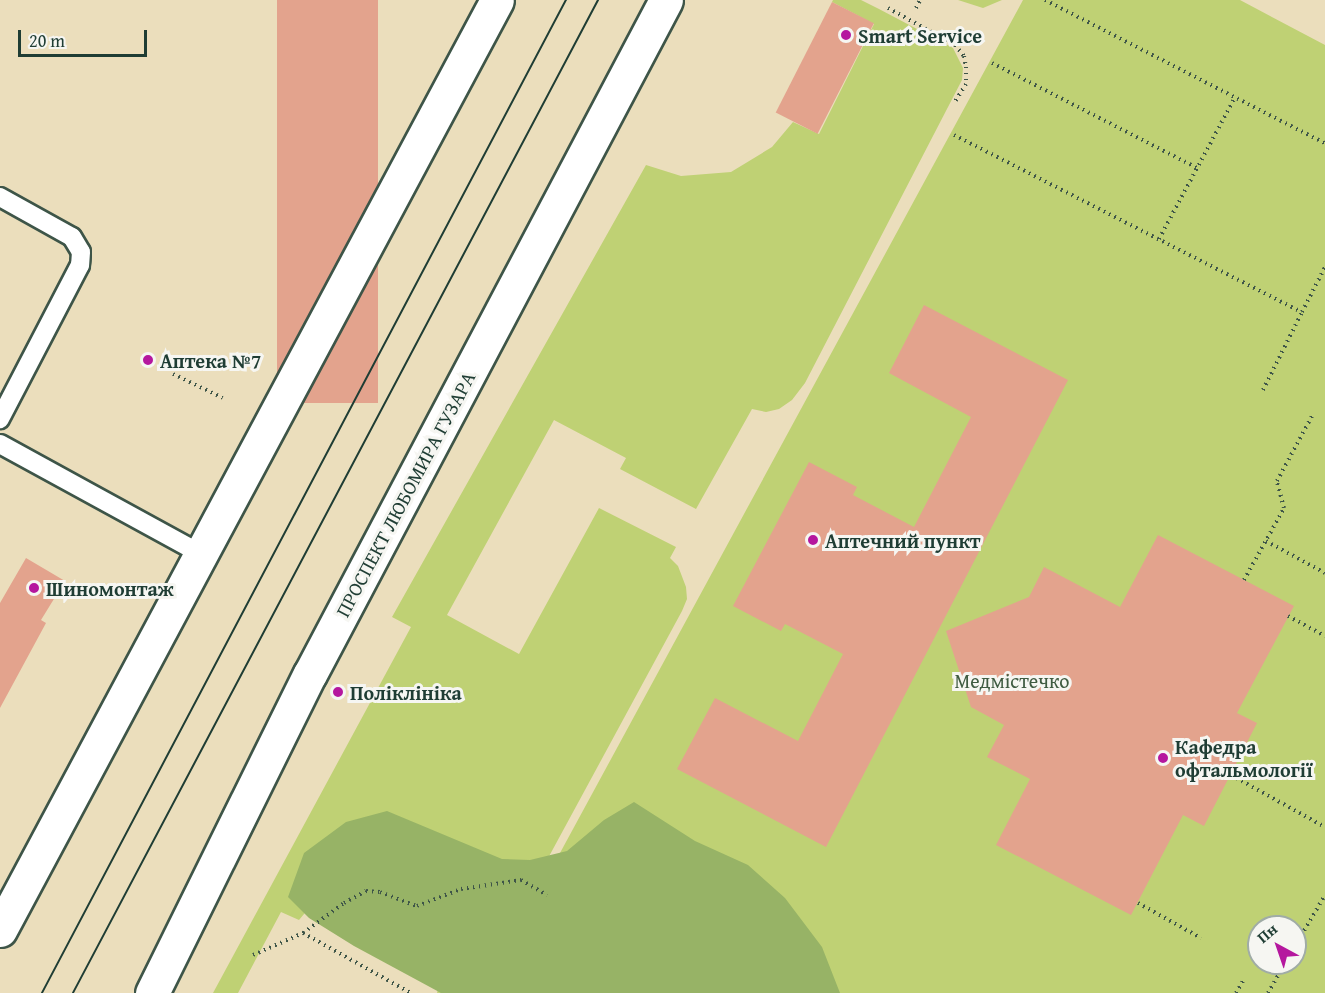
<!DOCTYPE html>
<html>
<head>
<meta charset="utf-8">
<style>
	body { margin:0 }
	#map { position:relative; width:1325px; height:993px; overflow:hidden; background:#ebdebc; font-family:"Gentium Book Plus",serif }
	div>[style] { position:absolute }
	.green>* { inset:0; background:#bfd174 }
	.forest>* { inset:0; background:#97b366 }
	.building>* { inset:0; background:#e3a38d; transform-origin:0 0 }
	.path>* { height:4px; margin-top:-2px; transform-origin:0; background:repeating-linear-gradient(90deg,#3e5548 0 1.5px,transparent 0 6px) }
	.roads { filter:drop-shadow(2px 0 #3e5548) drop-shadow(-2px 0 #3e5548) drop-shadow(0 2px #3e5548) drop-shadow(0 -2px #3e5548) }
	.lane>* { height:18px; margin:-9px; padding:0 9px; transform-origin:9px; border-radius:9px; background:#fff }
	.primary>* { height:33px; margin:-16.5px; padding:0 16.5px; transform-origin:16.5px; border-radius:16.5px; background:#fff }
	.tram>* { height:1.5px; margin:-0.75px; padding:0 0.75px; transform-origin:0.75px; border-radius:0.75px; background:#1f3d34 }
	.dots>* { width:16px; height:16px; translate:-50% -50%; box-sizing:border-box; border:3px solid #f6f6f2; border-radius:50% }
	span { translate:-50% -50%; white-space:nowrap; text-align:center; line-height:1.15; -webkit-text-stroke:6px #f6f6f2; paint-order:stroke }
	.poi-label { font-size:20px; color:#1f3d34; font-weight:700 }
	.left { translate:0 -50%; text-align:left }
	.street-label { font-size:20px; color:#1f3d34 }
	.park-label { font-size:20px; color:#3f5b41 }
	.north { position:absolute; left:1247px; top:915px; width:60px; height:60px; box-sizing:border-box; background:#f6f6f2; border:2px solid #a0aca6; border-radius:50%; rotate:320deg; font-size:16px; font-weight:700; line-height:24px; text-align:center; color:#1f3d34 }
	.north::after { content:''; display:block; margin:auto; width:21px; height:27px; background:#b5179e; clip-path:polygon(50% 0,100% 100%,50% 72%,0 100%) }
	.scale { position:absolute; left:18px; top:30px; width:129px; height:27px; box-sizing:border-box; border:3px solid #1f3d34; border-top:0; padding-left:8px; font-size:18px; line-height:21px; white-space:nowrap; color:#1f3d34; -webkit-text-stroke:4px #f6f6f2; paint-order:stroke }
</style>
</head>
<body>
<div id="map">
	<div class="green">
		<div style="clip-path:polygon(833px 0,861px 0,879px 9px,953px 48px,963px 68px,962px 80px,805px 383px,792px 400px,779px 409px,766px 412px,752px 409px,696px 509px,620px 469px,626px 458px,554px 420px,447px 615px,519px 654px,599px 508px,676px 547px,670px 558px,678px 566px,686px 587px,687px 599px,682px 611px,475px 993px,437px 993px,443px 968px,309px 908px,299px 920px,281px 912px,238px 993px,213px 993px,411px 627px,392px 617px,646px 165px,681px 176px,731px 172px,772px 147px,793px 122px,819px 134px,874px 24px,832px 2px)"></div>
		<div style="clip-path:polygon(958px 0,1002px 0,983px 8px)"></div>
		<div style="clip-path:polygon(evenodd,1023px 0,1240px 0,1325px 45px,1325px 993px,484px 993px,1023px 0,1259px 927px,1295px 927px,1295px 963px,1259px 963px,1259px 927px)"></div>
	</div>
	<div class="forest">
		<div style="clip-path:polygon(634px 802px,695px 841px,748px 865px,785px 898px,822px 947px,840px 993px,441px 993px,354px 946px,309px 918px,288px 897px,304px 853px,346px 822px,387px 811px,502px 859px,530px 860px,567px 851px,604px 820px)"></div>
	</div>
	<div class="building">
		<div style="left:277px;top:0;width:101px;height:403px"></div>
		<div style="left:832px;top:2px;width:47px;height:124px;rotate:27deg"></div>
		<div style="clip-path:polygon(924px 305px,1068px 380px,826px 847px,677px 769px,715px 698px,798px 741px,843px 654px,785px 624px,781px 631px,733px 606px,809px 462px,857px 487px,853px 495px,914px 527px,971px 417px,889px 373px)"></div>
		<div style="clip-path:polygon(1158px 535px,1294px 606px,1237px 713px,1257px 723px,1204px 826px,1183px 815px,1131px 915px,996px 845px,1030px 779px,987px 757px,1004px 725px,971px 707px,946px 631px,1029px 597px,1044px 567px,1120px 607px)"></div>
		<div style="clip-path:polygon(26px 558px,65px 581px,41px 620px,46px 623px,0 708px,0 603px)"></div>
	</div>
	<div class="path">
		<div style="left:1045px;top:0;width:314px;rotate:27.1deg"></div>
		<div style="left:888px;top:8px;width:77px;rotate:28.9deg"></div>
		<div style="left:955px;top:45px;width:14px;rotate:51deg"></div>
		<div style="left:964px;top:56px;width:11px;rotate:80deg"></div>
		<div style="left:966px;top:67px;width:17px;rotate:90deg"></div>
		<div style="left:966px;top:84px;width:22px;rotate:122deg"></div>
		<div style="left:916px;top:8px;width:9px;rotate:-63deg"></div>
		<div style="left:992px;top:63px;width:230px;rotate:27.1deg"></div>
		<div style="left:954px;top:135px;width:390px;rotate:27deg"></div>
		<div style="left:1302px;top:312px;width:51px;rotate:-62.9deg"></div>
		<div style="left:1159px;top:239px;width:161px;rotate:-61.8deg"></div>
		<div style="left:173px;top:374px;width:55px;rotate:25.6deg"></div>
		<div style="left:1263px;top:390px;width:87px;rotate:-63.4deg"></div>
		<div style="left:1266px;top:541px;width:67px;rotate:28.5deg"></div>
		<div style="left:1244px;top:580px;width:82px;rotate:-60.9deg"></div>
		<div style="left:1284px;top:508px;width:28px;rotate:-105deg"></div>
		<div style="left:1277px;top:481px;width:74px;rotate:-61.7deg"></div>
		<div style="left:1288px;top:616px;width:42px;rotate:28.4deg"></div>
		<div style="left:1231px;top:775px;width:107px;rotate:29deg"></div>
		<div style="left:1138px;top:903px;width:72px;rotate:29.1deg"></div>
		<div style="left:303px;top:933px;width:51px;rotate:-36.2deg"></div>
		<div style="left:344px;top:903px;width:25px;rotate:-29deg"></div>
		<div style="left:366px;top:891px;width:14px;rotate:4deg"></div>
		<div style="left:380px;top:892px;width:40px;rotate:21deg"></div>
		<div style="left:417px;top:906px;width:47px;rotate:-21.1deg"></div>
		<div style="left:461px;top:889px;width:61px;rotate:-8.5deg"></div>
		<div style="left:521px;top:880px;width:30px;rotate:30deg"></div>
		<div style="left:1295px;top:946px;width:59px;rotate:-59.5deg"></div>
		<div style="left:253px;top:955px;width:55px;rotate:-23.7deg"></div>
		<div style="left:303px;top:933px;width:124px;rotate:29.1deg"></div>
		<div style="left:1236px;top:993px;width:16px;rotate:-60deg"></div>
		<div style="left:1268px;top:993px;width:34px;rotate:-60deg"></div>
	</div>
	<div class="roads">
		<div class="lane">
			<div style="left:0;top:197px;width:82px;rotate:29.1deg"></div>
			<div style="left:72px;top:237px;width:17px;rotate:59deg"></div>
			<div style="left:81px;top:252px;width:13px;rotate:94deg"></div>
			<div style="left:80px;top:265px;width:174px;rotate:117.5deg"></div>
			<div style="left:0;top:444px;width:229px;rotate:28.7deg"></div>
		</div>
		<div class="primary">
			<div style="left:0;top:930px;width:1054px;rotate:-61.88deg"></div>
			<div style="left:152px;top:993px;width:356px;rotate:-63.7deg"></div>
			<div style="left:310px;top:674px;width:762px;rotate:-62.16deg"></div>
		</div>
	</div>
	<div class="tram">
		<div style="left:42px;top:993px;width:1123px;rotate:-62.18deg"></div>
		<div style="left:73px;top:993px;width:1123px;rotate:-62.13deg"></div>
	</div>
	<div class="dots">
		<div style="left:846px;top:35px;background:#b5179e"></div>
		<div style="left:148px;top:360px;background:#b5179e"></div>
		<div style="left:813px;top:540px;background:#b5179e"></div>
		<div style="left:34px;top:588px;background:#b5179e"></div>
		<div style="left:338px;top:692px;background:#b5179e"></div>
		<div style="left:1163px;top:758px;background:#b5179e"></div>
	</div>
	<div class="poi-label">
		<span class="left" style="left:858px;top:35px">Smart Service</span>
		<span class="left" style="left:160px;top:360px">Аптека №7</span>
		<span class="left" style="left:825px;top:540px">Аптечний пункт</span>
		<span class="left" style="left:46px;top:588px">Шиномонтаж</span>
		<span class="left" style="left:350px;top:692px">Поліклініка</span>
		<span class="left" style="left:1175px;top:758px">Кафедра<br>офтальмології</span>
	</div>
	<div class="street-label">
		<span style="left:405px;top:494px;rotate:-62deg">ПРОСПЕКТ ЛЮБОМИРА ГУЗАРА</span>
	</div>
	<div class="park-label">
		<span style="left:1012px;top:680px">Медмістечко</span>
	</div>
	<div class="north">Пн</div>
	<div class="scale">20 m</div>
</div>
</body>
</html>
